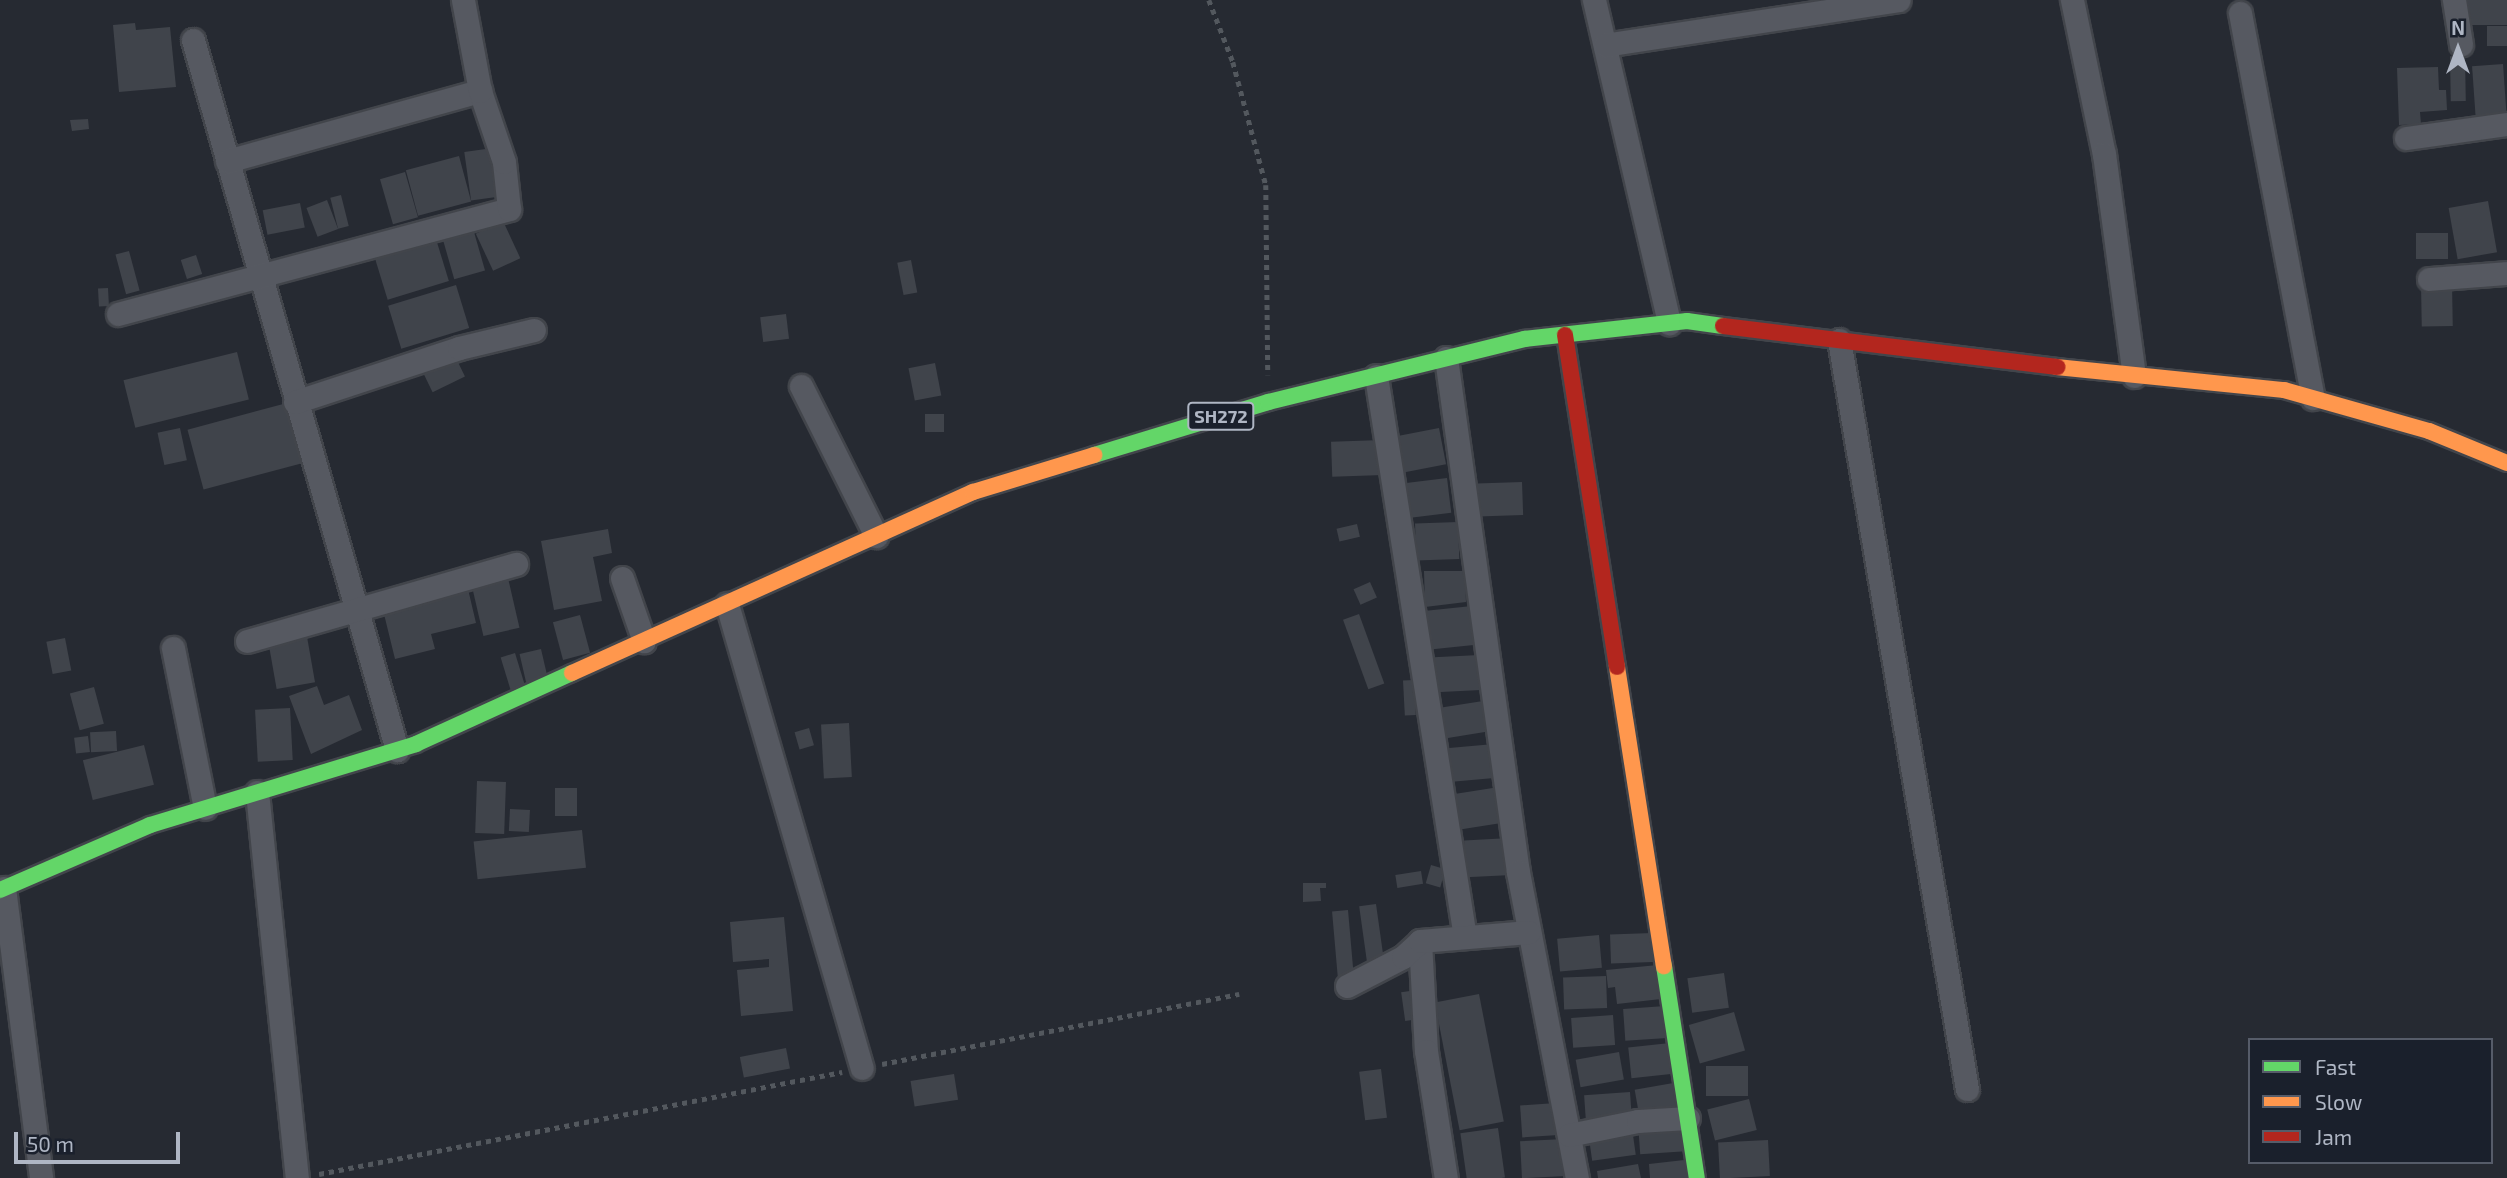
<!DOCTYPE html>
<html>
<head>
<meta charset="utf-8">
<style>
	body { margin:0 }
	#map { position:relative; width:2507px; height:1178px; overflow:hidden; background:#262a32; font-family:"Exo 2",sans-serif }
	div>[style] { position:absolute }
	.building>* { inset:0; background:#40444b; transform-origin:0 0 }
	.path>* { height:4.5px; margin-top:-2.25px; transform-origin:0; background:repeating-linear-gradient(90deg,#53585e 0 5px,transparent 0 10px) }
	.roads { filter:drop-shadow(2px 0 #42454b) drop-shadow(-2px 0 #42454b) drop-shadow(0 2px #42454b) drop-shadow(0 -2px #42454b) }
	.street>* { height:23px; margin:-11.5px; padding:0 11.5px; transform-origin:11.5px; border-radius:11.5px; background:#565961 }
	.fast>* { height:16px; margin:-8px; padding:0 8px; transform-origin:8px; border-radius:8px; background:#63d668 }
	.slow>* { height:16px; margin:-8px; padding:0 8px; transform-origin:8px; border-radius:8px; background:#ff974d }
	.jam>* { height:16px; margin:-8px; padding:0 8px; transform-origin:8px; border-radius:8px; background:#b3261e }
	span { translate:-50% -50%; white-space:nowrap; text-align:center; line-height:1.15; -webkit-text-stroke:5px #1a202c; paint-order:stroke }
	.shield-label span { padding:2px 5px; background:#1a202c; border:2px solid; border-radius:5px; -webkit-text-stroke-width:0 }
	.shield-label { font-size:18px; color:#afb6c4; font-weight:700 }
	.legend { position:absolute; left:2248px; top:1038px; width:245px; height:126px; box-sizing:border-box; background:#1a202c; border:2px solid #565c69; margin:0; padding:9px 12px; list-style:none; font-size:21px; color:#afb6c4 }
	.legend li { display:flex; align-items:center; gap:14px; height:35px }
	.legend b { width:35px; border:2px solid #565c69 }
	.north { position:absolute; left:2423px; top:14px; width:70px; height:70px; -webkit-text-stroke:5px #1a202c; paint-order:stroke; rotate:0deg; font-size:19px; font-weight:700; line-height:28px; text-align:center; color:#afb6c4 }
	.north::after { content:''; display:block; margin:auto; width:24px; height:32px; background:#afb6c4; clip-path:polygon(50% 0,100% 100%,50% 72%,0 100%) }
	.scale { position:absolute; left:14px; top:1132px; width:166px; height:32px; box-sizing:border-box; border:4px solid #afb6c4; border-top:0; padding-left:9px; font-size:21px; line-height:24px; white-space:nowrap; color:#afb6c4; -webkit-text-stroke:5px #1a202c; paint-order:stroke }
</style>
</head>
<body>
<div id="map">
	<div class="building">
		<div style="left:2467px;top:0;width:40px;height:25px"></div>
		<div style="clip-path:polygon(135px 23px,136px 30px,170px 27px,176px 87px,119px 92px,113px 25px)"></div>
		<div style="left:2487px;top:26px;width:20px;height:20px"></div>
		<div style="left:2465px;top:56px;width:45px;height:15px;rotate:89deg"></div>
		<div style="left:2503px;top:64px;width:53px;height:31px;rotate:86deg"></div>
		<div style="clip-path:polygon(2438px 67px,2439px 90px,2446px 90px,2447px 110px,2420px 112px,2421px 124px,2399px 125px,2397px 68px)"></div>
		<div style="clip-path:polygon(88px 119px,89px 129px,72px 131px,70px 120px)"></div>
		<div style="left:493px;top:148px;width:49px;height:29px;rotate:82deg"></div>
		<div style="left:459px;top:156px;width:47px;height:55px;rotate:75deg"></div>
		<div style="left:405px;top:172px;width:47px;height:26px;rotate:74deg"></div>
		<div style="left:341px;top:195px;width:32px;height:11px;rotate:76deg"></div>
		<div style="left:327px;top:200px;width:31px;height:22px;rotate:69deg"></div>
		<div style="left:2488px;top:201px;width:52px;height:40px;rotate:80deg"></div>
		<div style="left:300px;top:203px;width:25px;height:38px;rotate:79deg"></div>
		<div style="left:503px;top:221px;width:41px;height:30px;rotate:65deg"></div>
		<div style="left:474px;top:232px;width:40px;height:32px;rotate:74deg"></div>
		<div style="left:2448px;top:233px;width:26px;height:32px;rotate:90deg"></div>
		<div style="left:436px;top:239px;width:44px;height:64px;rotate:73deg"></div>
		<div style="left:129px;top:251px;width:41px;height:14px;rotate:75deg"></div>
		<div style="left:196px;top:255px;width:20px;height:16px;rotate:72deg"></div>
		<div style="left:911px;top:260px;width:33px;height:14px;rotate:79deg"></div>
		<div style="left:2452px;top:283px;width:43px;height:31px;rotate:89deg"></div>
		<div style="left:456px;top:285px;width:45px;height:71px;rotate:73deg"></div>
		<div style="left:108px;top:288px;width:18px;height:10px;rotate:87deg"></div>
		<div style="left:786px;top:314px;width:25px;height:26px;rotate:83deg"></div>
		<div style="left:237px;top:352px;width:49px;height:117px;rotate:76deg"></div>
		<div style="left:454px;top:354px;width:25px;height:36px;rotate:64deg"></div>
		<div style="left:935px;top:363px;width:33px;height:27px;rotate:79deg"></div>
		<div style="left:287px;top:403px;width:62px;height:103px;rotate:75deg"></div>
		<div style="left:925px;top:414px;width:19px;height:18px"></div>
		<div style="left:180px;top:428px;width:33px;height:23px;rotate:78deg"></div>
		<div style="left:1439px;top:428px;width:37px;height:46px;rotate:79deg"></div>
		<div style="left:1382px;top:440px;width:35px;height:51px;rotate:88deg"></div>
		<div style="left:1447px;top:478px;width:35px;height:41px;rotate:83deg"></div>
		<div style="left:1522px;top:482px;width:33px;height:45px;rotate:88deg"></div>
		<div style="left:1458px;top:522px;width:37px;height:43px;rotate:88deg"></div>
		<div style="left:1357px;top:524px;width:13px;height:21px;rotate:77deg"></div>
		<div style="clip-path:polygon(608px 529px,612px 553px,593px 557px,602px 601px,554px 610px,541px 541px)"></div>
		<div style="clip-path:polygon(1424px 571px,1465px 571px,1466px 602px,1425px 607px)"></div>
		<div style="left:508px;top:578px;width:51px;height:37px;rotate:77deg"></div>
		<div style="left:1370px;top:582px;width:17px;height:18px;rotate:66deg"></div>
		<div style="clip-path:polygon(468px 589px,476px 623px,431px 634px,435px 649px,395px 659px,383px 610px)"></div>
		<div style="left:1472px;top:606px;width:39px;height:46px;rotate:84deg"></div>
		<div style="left:1359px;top:614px;width:74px;height:17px;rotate:70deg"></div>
		<div style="left:580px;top:615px;width:39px;height:28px;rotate:75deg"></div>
		<div style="left:306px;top:631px;width:52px;height:39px;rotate:80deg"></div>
		<div style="left:65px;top:638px;width:33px;height:19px;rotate:79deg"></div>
		<div style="left:541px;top:649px;width:35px;height:22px;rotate:77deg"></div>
		<div style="left:515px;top:653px;width:34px;height:15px;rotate:73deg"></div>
		<div style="left:1479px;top:655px;width:35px;height:45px;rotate:87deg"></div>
		<div style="left:1414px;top:680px;width:35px;height:11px;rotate:87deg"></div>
		<div style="clip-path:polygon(317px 686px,324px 705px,349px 695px,362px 730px,311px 754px,289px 696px)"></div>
		<div style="left:94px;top:687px;width:38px;height:25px;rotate:75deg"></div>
		<div style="left:1483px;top:701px;width:31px;height:42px;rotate:81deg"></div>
		<div style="left:290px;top:708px;width:52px;height:35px;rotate:87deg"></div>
		<div style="left:849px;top:723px;width:54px;height:28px;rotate:87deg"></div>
		<div style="left:809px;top:728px;width:18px;height:15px;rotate:74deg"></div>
		<div style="left:116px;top:731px;width:20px;height:26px;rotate:87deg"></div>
		<div style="left:88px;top:736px;width:16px;height:14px;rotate:83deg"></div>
		<div style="left:1494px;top:744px;width:34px;height:45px;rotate:85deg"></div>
		<div style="left:144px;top:745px;width:41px;height:63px;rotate:76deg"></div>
		<div style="left:477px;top:781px;width:29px;height:52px;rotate:2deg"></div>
		<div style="left:1499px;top:787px;width:36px;height:45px;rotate:81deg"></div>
		<div style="left:555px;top:788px;width:22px;height:28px"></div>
		<div style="left:510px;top:809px;width:20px;height:22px;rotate:3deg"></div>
		<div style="left:582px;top:830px;width:38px;height:109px;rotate:84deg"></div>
		<div style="left:1510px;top:838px;width:37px;height:46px;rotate:87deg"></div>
		<div style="left:1431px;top:865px;width:15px;height:19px;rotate:16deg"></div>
		<div style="left:1421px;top:871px;width:13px;height:26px;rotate:81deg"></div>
		<div style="clip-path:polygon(1303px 883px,1326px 883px,1326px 888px,1320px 888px,1321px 901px,1303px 902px)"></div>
		<div style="left:1376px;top:904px;width:60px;height:17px;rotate:82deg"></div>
		<div style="left:1348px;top:910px;width:67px;height:16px;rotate:85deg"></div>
		<div style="clip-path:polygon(784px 917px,793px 1011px,741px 1016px,737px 970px,769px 967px,769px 959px,733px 962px,730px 922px)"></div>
		<div style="left:1652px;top:933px;width:29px;height:42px;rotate:88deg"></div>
		<div style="left:1599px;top:935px;width:33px;height:42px;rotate:85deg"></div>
		<div style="clip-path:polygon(1658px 965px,1661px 999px,1617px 1004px,1615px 987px,1608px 988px,1606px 970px)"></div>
		<div style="left:1724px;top:973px;width:35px;height:37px;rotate:82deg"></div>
		<div style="left:1606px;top:976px;width:32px;height:43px;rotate:88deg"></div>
		<div style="left:1417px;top:990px;width:29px;height:16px;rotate:82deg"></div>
		<div style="left:1479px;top:994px;width:130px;height:45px;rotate:79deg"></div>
		<div style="left:1665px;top:1006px;width:32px;height:42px;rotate:86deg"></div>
		<div style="left:1734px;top:1012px;width:40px;height:47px;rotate:74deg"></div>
		<div style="left:1613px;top:1015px;width:30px;height:42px;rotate:86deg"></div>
		<div style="left:1670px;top:1043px;width:31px;height:42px;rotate:84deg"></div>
		<div style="left:786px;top:1048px;width:21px;height:47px;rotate:79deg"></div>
		<div style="left:1619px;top:1052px;width:28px;height:44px;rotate:80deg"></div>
		<div style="left:1706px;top:1066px;width:42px;height:30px"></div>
		<div style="left:1381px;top:1069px;width:49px;height:22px;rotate:83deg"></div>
		<div style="left:954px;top:1074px;width:26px;height:44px;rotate:81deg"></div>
		<div style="left:1679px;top:1082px;width:28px;height:45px;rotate:80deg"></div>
		<div style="left:1630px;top:1092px;width:27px;height:46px;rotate:86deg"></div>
		<div style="left:1749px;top:1099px;width:32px;height:43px;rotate:76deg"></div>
		<div style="left:1556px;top:1103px;width:32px;height:36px;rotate:86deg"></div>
		<div style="left:1687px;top:1121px;width:30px;height:49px;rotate:86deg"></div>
		<div style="left:1498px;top:1128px;width:50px;height:38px;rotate:82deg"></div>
		<div style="left:1632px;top:1128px;width:27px;height:44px;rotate:82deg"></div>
		<div style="left:1564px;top:1139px;width:37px;height:44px;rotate:87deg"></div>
		<div style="left:1768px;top:1140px;width:36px;height:50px;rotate:87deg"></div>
		<div style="clip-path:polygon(1693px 1159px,1695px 1178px,1650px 1178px,1649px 1164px)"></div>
		<div style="clip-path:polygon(1638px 1164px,1641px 1178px,1598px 1178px,1597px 1171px)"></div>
	</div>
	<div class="path">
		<div style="left:1209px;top:0;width:66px;rotate:68.8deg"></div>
		<div style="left:1233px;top:62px;width:127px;rotate:75deg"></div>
		<div style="left:1266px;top:185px;width:190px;rotate:89.4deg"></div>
		<div style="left:882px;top:1064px;width:364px;rotate:-11.1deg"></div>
		<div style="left:319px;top:1174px;width:533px;rotate:-11.04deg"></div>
	</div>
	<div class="roads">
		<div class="street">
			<div style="left:1594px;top:0;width:332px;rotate:76.9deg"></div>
			<div style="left:2072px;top:0;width:157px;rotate:78.3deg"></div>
			<div style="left:2104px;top:154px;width:224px;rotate:82.3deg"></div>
			<div style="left:2454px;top:0;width:45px;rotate:81deg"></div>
			<div style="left:2240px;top:13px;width:392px;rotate:79.3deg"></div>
			<div style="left:193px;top:40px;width:739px;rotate:73.97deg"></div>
			<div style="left:1605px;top:45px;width:297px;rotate:-8.7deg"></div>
			<div style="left:2406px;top:138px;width:102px;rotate:-7.9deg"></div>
			<div style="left:227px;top:161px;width:263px;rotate:-15.5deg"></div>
			<div style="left:2429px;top:279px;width:78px;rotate:-4.4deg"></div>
			<div style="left:118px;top:314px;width:405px;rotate:-15deg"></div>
			<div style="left:509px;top:209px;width:47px;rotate:-96.1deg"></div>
			<div style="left:504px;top:162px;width:75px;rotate:-108.7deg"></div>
			<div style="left:480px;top:91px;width:93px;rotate:-100.6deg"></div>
			<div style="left:1839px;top:340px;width:760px;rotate:80.3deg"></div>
			<div style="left:1446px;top:358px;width:519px;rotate:82.03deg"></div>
			<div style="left:1518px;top:872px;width:312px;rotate:79.1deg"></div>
			<div style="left:1376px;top:376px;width:568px;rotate:80.99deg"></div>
			<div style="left:801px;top:386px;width:168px;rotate:63.4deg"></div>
			<div style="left:295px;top:402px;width:173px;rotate:-18.2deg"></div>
			<div style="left:459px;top:348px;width:77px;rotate:-13.5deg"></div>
			<div style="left:622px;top:578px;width:67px;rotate:70.8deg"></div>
			<div style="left:727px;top:604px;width:483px;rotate:73.8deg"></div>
			<div style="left:247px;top:641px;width:280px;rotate:-16deg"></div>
			<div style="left:173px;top:648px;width:163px;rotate:78.7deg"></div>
			<div style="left:257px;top:792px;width:388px;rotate:84.1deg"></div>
			<div style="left:4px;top:888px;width:292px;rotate:82.7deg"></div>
			<div style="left:1420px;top:941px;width:110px;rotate:86.9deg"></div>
			<div style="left:1426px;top:1051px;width:129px;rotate:81.1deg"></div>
			<div style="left:1347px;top:986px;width:63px;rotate:-27.4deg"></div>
			<div style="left:1403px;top:957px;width:23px;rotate:-43deg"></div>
			<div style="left:1420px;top:941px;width:109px;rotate:-4.7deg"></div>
			<div style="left:1569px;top:1135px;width:70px;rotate:-11.5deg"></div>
			<div style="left:1638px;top:1121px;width:50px;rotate:-3.4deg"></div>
		</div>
		<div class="fast">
			<div style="left:1094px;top:455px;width:182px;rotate:-16.9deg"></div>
			<div style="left:1268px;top:402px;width:264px;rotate:-13.8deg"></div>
			<div style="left:1524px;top:339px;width:164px;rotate:-6.3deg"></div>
			<div style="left:1687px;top:321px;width:36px;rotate:8deg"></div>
			<div style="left:0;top:890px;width:163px;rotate:-23.4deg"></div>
			<div style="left:150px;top:825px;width:278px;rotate:-16.9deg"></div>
			<div style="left:416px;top:744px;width:171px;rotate:-24.5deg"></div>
			<div style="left:1664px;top:966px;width:215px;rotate:81.2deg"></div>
		</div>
		<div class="slow">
			<div style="left:2057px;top:367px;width:228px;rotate:5.8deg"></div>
			<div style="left:2284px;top:390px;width:151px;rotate:15.8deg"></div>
			<div style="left:2429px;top:431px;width:84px;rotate:22.3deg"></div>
			<div style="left:1617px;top:667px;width:303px;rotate:81.1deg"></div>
			<div style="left:572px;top:673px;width:440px;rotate:-24.3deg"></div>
			<div style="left:973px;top:492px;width:127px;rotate:-17deg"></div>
		</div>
		<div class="jam">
			<div style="left:1723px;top:326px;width:337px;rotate:7deg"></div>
			<div style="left:1565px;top:335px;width:336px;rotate:81.1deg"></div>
		</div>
	</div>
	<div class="shield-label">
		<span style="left:1221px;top:416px">SH272</span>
	</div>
	<ul class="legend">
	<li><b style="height:9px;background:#63d668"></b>Fast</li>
	<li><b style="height:9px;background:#ff974d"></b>Slow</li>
	<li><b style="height:9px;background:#b3261e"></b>Jam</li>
	</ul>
	<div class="north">N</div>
	<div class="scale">50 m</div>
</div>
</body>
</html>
